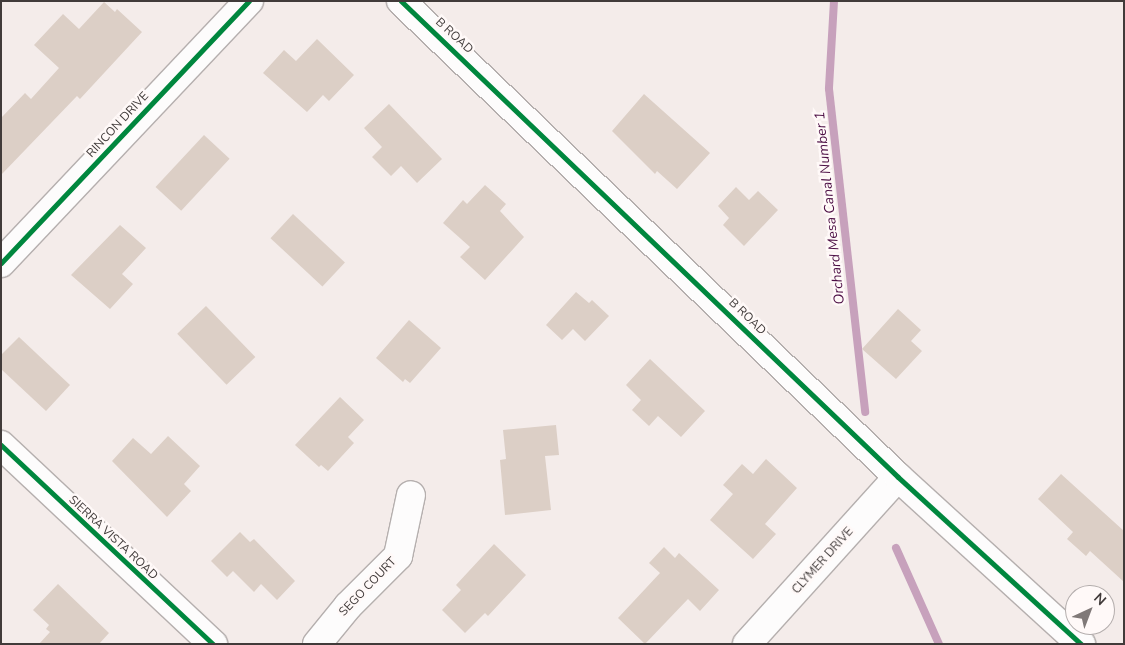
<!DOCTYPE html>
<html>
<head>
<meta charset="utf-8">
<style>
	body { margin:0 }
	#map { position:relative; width:1125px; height:645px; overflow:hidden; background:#f4ecea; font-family:"Nunito Sans",sans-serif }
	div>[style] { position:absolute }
	.stream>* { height:8px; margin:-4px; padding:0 4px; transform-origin:4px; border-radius:4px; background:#c7a1bc }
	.building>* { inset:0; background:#dccfc6; transform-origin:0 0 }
	.roads { filter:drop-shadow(1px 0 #b5afae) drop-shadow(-1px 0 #b5afae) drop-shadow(0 1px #b5afae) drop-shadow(0 -1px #b5afae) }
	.minor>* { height:28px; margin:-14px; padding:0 14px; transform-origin:14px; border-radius:14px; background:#fdfcfc }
	.tertiary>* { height:28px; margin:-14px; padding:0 14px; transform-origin:14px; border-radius:14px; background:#fdfcfc }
	.cycleway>* { height:5px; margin:-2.5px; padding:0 2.5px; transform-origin:2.5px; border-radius:2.5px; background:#00873e }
	span { translate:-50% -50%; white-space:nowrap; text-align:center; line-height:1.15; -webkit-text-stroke:5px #fff9f8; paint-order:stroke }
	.street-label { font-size:12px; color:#413b3a }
	.water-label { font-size:14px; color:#4c0e44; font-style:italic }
	.frame { position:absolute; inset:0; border:2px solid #413b3a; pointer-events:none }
	.north { position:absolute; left:1065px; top:585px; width:50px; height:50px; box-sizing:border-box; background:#fff9f8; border:1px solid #b3adac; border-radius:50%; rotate:43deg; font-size:14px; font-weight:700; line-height:20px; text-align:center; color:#413b3a }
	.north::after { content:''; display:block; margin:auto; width:18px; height:22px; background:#807978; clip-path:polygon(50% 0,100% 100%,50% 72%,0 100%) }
</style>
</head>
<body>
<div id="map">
	<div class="stream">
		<div style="left:834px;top:1px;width:88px;rotate:93.3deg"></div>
		<div style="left:829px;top:89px;width:325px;rotate:83.6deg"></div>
		<div style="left:896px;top:548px;width:105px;rotate:65.9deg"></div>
	</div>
	<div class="building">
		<div style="clip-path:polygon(104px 2px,115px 12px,117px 9px,142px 32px,80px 99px,77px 96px,1px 175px,1px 118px,25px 93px,31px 99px,59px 68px,34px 45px,63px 14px,79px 29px)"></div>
		<div style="clip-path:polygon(317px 39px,354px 75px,329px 101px,323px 95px,307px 112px,263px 73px,284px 50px,296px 61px)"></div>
		<div style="clip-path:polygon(644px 94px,710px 153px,677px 189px,657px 171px,655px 174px,612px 131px)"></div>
		<div style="clip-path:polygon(389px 104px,442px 159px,417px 183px,401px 166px,391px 176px,372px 157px,382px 147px,364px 128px)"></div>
		<div style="left:204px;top:135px;width:35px;height:71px;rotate:43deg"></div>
		<div style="clip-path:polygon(485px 185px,506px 204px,500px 211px,524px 237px,485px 280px,460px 257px,470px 247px,443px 223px,463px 200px,467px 204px)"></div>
		<div style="clip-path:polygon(736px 187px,749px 200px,758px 191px,778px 210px,744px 246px,723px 225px,729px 218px,718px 206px)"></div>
		<div style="left:293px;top:214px;width:71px;height:33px;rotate:43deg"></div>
		<div style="clip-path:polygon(120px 225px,146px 248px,122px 274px,133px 284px,110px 309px,71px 275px)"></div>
		<div style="clip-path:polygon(576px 292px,589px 303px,592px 300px,609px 316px,585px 341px,573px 329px,562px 340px,546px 325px)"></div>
		<div style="left:206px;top:306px;width:71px;height:40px;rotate:46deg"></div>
		<div style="clip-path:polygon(898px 309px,921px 330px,911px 341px,922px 351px,896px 379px,862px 349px)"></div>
		<div style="clip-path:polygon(409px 320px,441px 348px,410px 383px,405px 379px,403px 382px,376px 358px)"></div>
		<div style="clip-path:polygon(19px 337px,70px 385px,46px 411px,1px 369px,1px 355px)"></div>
		<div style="clip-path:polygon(650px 359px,705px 411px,681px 437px,658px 416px,649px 426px,632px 410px,641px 400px,626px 385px)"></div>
		<div style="clip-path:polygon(340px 397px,364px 420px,348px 437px,354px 443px,328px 471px,321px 465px,319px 467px,295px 445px)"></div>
		<div style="clip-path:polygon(556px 425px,559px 455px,545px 456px,551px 510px,505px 515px,500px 460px,506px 459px,503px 430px)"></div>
		<div style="clip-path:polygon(168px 436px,200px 466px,184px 484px,191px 491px,167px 517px,112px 461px,133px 438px,151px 454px)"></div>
		<div style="clip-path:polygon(766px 459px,797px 488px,765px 524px,776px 534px,753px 559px,710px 520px,733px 494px,723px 485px,742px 464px,753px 474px)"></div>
		<div style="clip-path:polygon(1061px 474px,1124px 531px,1124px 582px,1090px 551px,1086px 556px,1067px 539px,1073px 532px,1038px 499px)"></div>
		<div style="clip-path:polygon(240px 532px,250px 542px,254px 539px,295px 581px,277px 600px,261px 584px,254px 592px,233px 571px,227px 577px,211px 561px)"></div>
		<div style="clip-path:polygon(494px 544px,526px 575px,488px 616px,485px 613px,465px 633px,442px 610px,461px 590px,456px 585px)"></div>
		<div style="clip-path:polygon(664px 547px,675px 558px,679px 553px,719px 590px,700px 611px,688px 599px,645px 644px,618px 618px,660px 573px,649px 563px)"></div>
		<div style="clip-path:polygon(58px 584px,109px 633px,99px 644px,39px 644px,50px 632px,46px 629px,49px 625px,33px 610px)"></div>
	</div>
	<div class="roads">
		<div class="minor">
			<div style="left:1px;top:263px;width:361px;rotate:-46.6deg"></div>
			<div style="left:1px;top:445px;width:291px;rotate:43.2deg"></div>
			<div style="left:317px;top:644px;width:49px;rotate:-50.8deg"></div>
			<div style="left:348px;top:606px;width:71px;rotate:-45deg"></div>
			<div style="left:398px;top:556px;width:62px;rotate:-78deg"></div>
			<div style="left:747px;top:644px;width:225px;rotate:-47.9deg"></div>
		</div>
		<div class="tertiary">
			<div style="left:401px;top:1px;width:688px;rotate:43.76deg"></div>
			<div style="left:898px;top:477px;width:248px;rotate:42.4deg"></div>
		</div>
	</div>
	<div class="cycleway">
		<div style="left:401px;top:1px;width:688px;rotate:43.76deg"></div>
		<div style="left:898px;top:477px;width:248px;rotate:42.4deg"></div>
		<div style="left:1px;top:263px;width:361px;rotate:-46.6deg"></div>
		<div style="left:1px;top:445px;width:291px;rotate:43.2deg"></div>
	</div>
	<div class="street-label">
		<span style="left:454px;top:36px;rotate:43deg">B ROAD</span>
		<span style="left:118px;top:125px;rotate:-47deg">RINCON DRIVE</span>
		<span style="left:747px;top:317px;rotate:44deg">B ROAD</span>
		<span style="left:113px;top:538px;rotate:43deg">SIERRA VISTA ROAD</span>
		<span style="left:823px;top:561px;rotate:-48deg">CLYMER DRIVE</span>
		<span style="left:368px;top:587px;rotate:-46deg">SEGO COURT</span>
	</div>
	<div class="water-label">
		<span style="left:830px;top:208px;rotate:-96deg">Orchard Mesa Canal Number 1</span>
	</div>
	<div class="frame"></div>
	<div class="north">N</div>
</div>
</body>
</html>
